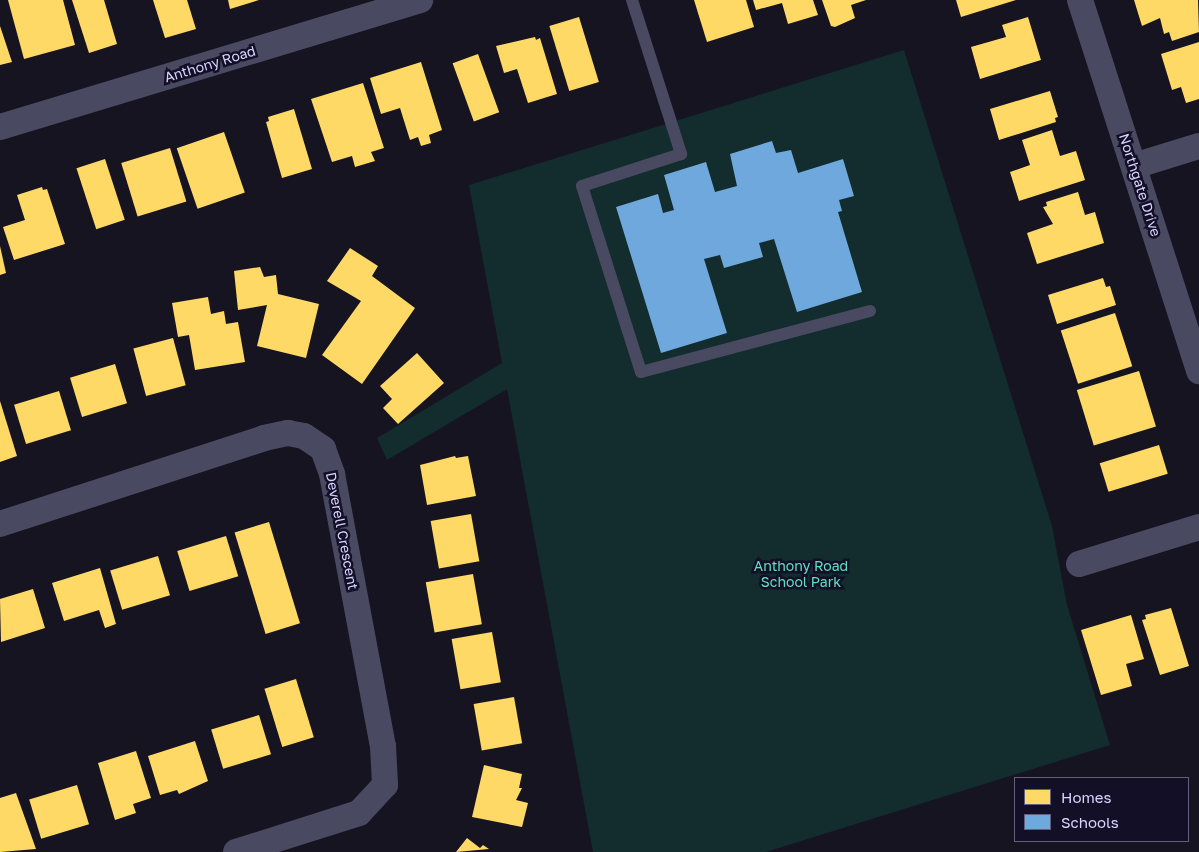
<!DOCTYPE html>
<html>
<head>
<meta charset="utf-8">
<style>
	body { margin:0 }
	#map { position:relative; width:1199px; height:852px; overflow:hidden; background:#161421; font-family:"Golos Text",sans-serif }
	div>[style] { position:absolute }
	.green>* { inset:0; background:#132c2d }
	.homes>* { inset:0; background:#ffd966; transform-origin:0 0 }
	.schools>* { inset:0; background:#6fa8dc }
	.lane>* { height:12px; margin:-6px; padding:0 6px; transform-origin:6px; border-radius:6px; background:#4a4962 }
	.street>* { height:26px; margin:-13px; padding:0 13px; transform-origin:13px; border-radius:13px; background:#4a4962 }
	span { translate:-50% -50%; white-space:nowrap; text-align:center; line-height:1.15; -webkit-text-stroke:5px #130f26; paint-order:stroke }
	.street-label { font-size:14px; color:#d9d4ff }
	.park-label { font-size:14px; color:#5fe0c0 }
	.legend { position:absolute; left:1014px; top:777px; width:175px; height:65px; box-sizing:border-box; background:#130f26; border:1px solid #625e7d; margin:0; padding:6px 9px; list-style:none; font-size:15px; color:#d9d4ff }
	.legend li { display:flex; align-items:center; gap:10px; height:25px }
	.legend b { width:25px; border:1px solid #625e7d }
</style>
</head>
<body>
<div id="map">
	<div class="green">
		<div style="clip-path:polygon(904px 50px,1052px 526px,1067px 605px,1110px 745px,766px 852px,593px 852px,507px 389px,387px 460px,377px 438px,502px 363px,469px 185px)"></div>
	</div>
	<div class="homes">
		<div style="clip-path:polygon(8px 0,63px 0,75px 45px,24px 59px)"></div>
		<div style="clip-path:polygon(72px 0,104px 0,117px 44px,89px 53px)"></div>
		<div style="clip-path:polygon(153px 0,187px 0,196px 29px,165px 38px)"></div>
		<div style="clip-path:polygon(228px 0,259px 0,230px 9px)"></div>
		<div style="clip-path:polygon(694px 0,746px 0,754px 27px,707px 42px)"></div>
		<div style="clip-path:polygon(753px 0,813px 0,818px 15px,788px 24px,782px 3px,756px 10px)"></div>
		<div style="clip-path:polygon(822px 0,866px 0,851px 5px,855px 18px,835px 27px,831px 26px)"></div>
		<div style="clip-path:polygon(956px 0,1016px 0,961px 17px)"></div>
		<div style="clip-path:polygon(1134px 0,1198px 0,1199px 32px,1172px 41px,1169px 32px,1164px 34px,1160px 18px,1142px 26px)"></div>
		<div style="left:579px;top:17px;width:68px;height:31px;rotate:73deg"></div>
		<div style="clip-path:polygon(1028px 17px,1041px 60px,980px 79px,971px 47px,1006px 37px,1002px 25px)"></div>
		<div style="clip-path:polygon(0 26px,12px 62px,0 65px)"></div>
		<div style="clip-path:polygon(535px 37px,536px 40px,540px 38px,557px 94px,528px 103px,517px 69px,504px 73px,496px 46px)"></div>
		<div style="clip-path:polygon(1199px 42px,1199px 99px,1186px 103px,1181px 87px,1172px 90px,1161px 54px)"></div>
		<div style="left:478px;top:54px;width:62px;height:27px;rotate:70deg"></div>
		<div style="clip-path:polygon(421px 62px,442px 130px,429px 135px,431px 143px,421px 146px,418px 137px,410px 140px,400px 108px,381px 114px,370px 78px)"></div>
		<div style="clip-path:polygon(363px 83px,384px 148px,371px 152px,375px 161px,355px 167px,352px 156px,332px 162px,311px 99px)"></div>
		<div style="clip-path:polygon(1050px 91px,1058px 117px,1055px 118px,1056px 122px,999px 140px,990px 109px)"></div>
		<div style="clip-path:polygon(294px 109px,312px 169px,282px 178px,266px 122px,269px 121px,268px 117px)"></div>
		<div style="clip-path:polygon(1052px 130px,1060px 156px,1076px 151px,1085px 180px,1019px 201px,1010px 172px,1030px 165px,1022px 140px)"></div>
		<div style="left:224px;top:132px;width:64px;height:50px;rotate:71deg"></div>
		<div style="left:170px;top:148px;width:56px;height:51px;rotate:73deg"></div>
		<div style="left:105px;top:159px;width:64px;height:30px;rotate:72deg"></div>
		<div style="clip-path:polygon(42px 187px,43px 190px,47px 189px,65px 244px,14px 260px,3px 227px,25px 220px,17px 195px)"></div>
		<div style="clip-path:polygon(1078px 192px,1085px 215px,1095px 212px,1104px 243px,1037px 264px,1027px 233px,1053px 224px,1043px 207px,1047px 206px,1046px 202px)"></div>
		<div style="clip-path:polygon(0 246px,6px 273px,0 275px)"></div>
		<div style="clip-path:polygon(350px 248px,378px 266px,372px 276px,415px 308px,362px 384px,322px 355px,361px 301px,327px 281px)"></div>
		<div style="clip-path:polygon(260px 267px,264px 277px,276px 275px,278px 294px,319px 304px,306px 358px,257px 346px,267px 305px,238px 310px,234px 271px)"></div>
		<div style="clip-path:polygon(1103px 278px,1106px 287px,1110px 286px,1116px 305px,1057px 324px,1048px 295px)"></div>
		<div style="clip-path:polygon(208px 297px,211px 314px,224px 311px,226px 324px,238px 322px,245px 362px,195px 370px,189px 335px,178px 337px,172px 303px)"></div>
		<div style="left:1115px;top:313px;width:56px;height:57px;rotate:72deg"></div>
		<div style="left:173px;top:338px;width:49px;height:41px;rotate:75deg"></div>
		<div style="clip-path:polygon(417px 353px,444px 383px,398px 424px,383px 408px,392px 399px,380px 386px)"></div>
		<div style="left:115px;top:364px;width:41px;height:47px;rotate:73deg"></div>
		<div style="left:1139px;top:371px;width:58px;height:65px;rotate:73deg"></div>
		<div style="left:59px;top:391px;width:41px;height:47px;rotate:73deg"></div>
		<div style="clip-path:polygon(0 401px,17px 456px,0 462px)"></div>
		<div style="left:1159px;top:445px;width:30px;height:62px;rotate:73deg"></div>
		<div style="clip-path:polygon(455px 456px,456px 458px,468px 456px,476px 496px,427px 505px,420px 465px)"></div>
		<div style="left:471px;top:514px;width:48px;height:41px;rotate:80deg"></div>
		<div style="left:269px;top:522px;width:106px;height:36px;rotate:73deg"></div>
		<div style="left:226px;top:536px;width:42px;height:51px;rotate:73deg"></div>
		<div style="left:158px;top:556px;width:41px;height:50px;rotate:73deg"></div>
		<div style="clip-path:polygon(100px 568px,116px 624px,105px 628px,99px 610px,64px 621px,52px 583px)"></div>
		<div style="left:473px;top:574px;width:51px;height:48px;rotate:80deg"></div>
		<div style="clip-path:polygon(33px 589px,45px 628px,1px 642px,0 599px)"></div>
		<div style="clip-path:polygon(1171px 608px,1189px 666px,1160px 675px,1142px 620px,1146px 619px,1145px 615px)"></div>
		<div style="clip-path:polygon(1131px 615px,1144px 659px,1126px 664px,1132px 686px,1101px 695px,1081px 630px)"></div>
		<div style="left:492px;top:632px;width:51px;height:41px;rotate:80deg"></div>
		<div style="left:296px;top:679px;width:61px;height:33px;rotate:73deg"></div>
		<div style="left:514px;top:697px;width:47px;height:41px;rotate:80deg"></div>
		<div style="left:259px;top:715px;width:41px;height:50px;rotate:73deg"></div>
		<div style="clip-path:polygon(195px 741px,208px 781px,179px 794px,177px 790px,160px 795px,148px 756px)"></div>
		<div style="clip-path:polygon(136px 751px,151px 798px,133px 804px,136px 813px,115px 820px,98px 763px)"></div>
		<div style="clip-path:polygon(484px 765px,522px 774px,519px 788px,522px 788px,516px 800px,528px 803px,522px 827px,472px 817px)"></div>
		<div style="left:77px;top:785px;width:41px;height:50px;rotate:73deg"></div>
		<div style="clip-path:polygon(16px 793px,36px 849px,0 852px,0 798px)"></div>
		<div style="clip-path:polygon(467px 838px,480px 848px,483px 845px,489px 849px,456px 852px)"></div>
	</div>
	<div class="schools">
		<div style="clip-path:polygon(772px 141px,776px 153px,791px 150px,798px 173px,843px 159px,854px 196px,839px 200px,842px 211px,838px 212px,862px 292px,797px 312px,774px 239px,759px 243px,763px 257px,724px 268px,720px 255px,704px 259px,727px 333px,661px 353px,616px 207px,658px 194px,663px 213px,674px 210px,664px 175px,706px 162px,715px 192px,737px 186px,730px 154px)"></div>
	</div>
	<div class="lane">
		<div style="left:632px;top:0;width:162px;rotate:72.3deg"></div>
		<div style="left:681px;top:154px;width:104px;rotate:162.1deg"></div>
		<div style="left:582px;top:186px;width:195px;rotate:72.4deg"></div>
		<div style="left:641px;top:372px;width:237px;rotate:-14.9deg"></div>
	</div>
	<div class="street">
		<div style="left:1080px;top:0;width:390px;rotate:72.2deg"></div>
		<div style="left:0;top:127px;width:439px;rotate:-16.8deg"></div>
		<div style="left:1134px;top:166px;width:68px;rotate:-17.1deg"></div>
		<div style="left:0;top:524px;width:278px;rotate:-18deg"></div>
		<div style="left:264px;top:438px;width:25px;rotate:-12deg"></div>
		<div style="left:288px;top:433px;width:16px;rotate:11deg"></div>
		<div style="left:304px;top:436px;width:23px;rotate:34deg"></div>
		<div style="left:323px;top:449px;width:27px;rotate:70deg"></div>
		<div style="left:332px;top:474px;width:277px;rotate:79.4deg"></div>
		<div style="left:383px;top:746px;width:39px;rotate:87deg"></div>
		<div style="left:385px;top:785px;width:38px;rotate:133deg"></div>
		<div style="left:359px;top:813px;width:129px;rotate:162.4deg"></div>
		<div style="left:1079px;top:564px;width:126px;rotate:-17.1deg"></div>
	</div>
	<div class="street-label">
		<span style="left:210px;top:64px;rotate:-17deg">Anthony Road</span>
		<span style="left:1140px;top:185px;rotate:72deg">Northgate Drive</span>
		<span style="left:342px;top:531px;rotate:79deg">Deverell Crescent</span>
	</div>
	<div class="park-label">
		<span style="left:801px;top:574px">Anthony Road<br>School Park</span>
	</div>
	<ul class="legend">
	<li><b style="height:14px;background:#ffd966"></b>Homes</li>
	<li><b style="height:14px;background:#6fa8dc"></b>Schools</li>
	</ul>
</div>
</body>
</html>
